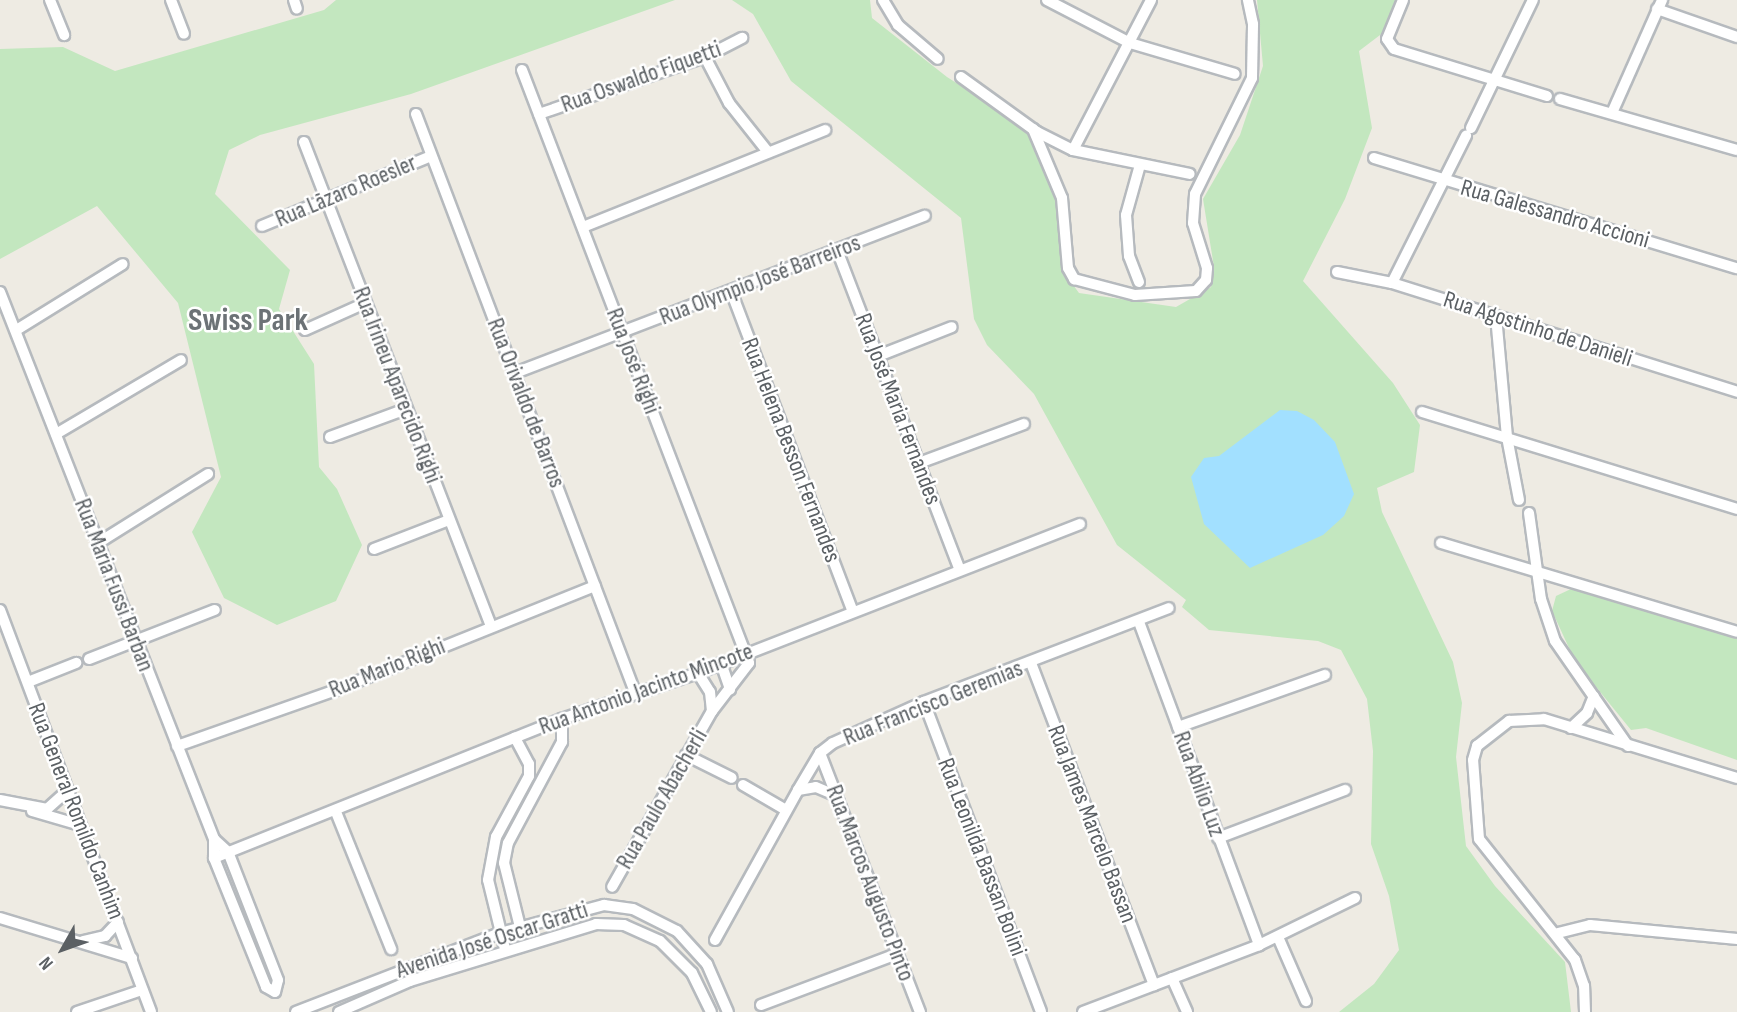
<!DOCTYPE html>
<html>
<head>
<meta charset="utf-8">
<style>
	body { margin:0 }
	#map { position:relative; width:1737px; height:1012px; overflow:hidden; background:#eeebe3; font-family:"Sofia Sans Condensed",sans-serif }
	div>[style] { position:absolute }
	.green>* { inset:0; background:#c3e7bf }
	.water>* { inset:0; background:#a2e0ff }
	.roads { filter:drop-shadow(2px 0 #b6babe) drop-shadow(-2px 0 #b6babe) drop-shadow(0 2px #b6babe) drop-shadow(0 -2px #b6babe) }
	.minor>* { height:10px; margin:-5px; padding:0 5px; transform-origin:5px; border-radius:5px; background:#fff }
	span { translate:-50% -50%; white-space:nowrap; text-align:center; line-height:1.15; -webkit-text-stroke:5px #fff; paint-order:stroke }
	.street-label { font-size:24px; color:#5b6064 }
	.district-label { font-size:32px; color:#6c7276; font-weight:700 }
	.north { position:absolute; left:28px; top:914px; width:70px; height:70px; -webkit-text-stroke:5px #fff; paint-order:stroke; rotate:230deg; font-size:19px; font-weight:700; line-height:28px; text-align:center; color:#5b6064 }
	.north::after { content:''; display:block; margin:auto; width:24px; height:32px; background:#5b6064; clip-path:polygon(50% 0,100% 100%,50% 72%,0 100%) }
</style>
</head>
<body>
<div id="map">
	<div class="green">
		<div style="clip-path:polygon(336px 0,675px 0,411px 94px,260px 135px,229px 150px,215px 194px,290px 270px,279px 309px,314px 364px,319px 467px,337px 489px,362px 545px,336px 601px,277px 625px,224px 598px,192px 532px,221px 477px,178px 303px,97px 206px,0 259px,0 49px,63px 47px,115px 71px,324px 10px)"></div>
		<div style="clip-path:polygon(732px 0,870px 0,872px 18px,947px 77px,1024px 126px,1062px 198px,1063px 271px,1079px 293px,1176px 307px,1211px 287px,1214px 267px,1203px 199px,1240px 135px,1263px 66px,1257px 0,1402px 0,1384px 32px,1359px 51px,1372px 128px,1345px 199px,1303px 281px,1393px 383px,1420px 425px,1414px 472px,1377px 488px,1382px 512px,1453px 662px,1462px 703px,1456px 757px,1466px 846px,1495px 886px,1565px 962px,1571px 1012px,1339px 1012px,1374px 984px,1399px 950px,1389px 896px,1371px 844px,1373px 751px,1367px 699px,1341px 650px,1318px 641px,1209px 630px,1182px 607px,1186px 600px,1117px 545px,1034px 394px,987px 345px,974px 319px,961px 218px,791px 81px,753px 14px)"></div>
		<div style="clip-path:polygon(1573px 588px,1737px 639px,1737px 760px,1646px 728px,1631px 730px,1575px 661px,1552px 611px,1556px 596px)"></div>
	</div>
	<div class="water">
		<div style="clip-path:polygon(1280px 410px,1297px 411px,1314px 420px,1335px 442px,1354px 494px,1344px 516px,1323px 535px,1250px 568px,1204px 524px,1191px 477px,1204px 458px,1219px 456px)"></div>
	</div>
	<div class="roads">
		<div class="minor">
			<div style="left:50px;top:0;width:38px;rotate:68deg"></div>
			<div style="left:171px;top:0;width:36px;rotate:69deg"></div>
			<div style="left:294px;top:0;width:9px;rotate:72deg"></div>
			<div style="left:883px;top:0;width:29px;rotate:59deg"></div>
			<div style="left:898px;top:25px;width:52px;rotate:40.4deg"></div>
			<div style="left:1047px;top:0;width:93px;rotate:27.4deg"></div>
			<div style="left:1130px;top:43px;width:109px;rotate:16.4deg"></div>
			<div style="left:1403px;top:0;width:42px;rotate:112.3deg"></div>
			<div style="left:1387px;top:39px;width:12px;rotate:55deg"></div>
			<div style="left:1394px;top:49px;width:160px;rotate:17.1deg"></div>
			<div style="left:1657px;top:9px;width:85px;rotate:19.3deg"></div>
			<div style="left:705px;top:57px;width:52px;rotate:62.4deg"></div>
			<div style="left:729px;top:103px;width:63px;rotate:51.5deg"></div>
			<div style="left:522px;top:70px;width:635px;rotate:69.05deg"></div>
			<div style="left:749px;top:663px;width:61px;rotate:127.6deg"></div>
			<div style="left:712px;top:711px;width:202px;rotate:119.6deg"></div>
			<div style="left:961px;top:77px;width:94px;rotate:35.9deg"></div>
			<div style="left:1037px;top:132px;width:40px;rotate:26.6deg"></div>
			<div style="left:1073px;top:150px;width:119px;rotate:11.6deg"></div>
			<div style="left:1560px;top:99px;width:184px;rotate:16.1deg"></div>
			<div style="left:1612px;top:113px;width:124px;rotate:-66.1deg"></div>
			<div style="left:416px;top:114px;width:618px;rotate:69.25deg"></div>
			<div style="left:539px;top:114px;width:176px;rotate:-19deg"></div>
			<div style="left:705px;top:57px;width:42px;rotate:-27.2deg"></div>
			<div style="left:1471px;top:128px;width:142px;rotate:-64.2deg"></div>
			<div style="left:1033px;top:129px;width:75px;rotate:67.2deg"></div>
			<div style="left:1062px;top:198px;width:70px;rotate:85.1deg"></div>
			<div style="left:1068px;top:268px;width:13px;rotate:61deg"></div>
			<div style="left:1074px;top:279px;width:63px;rotate:14.7deg"></div>
			<div style="left:1135px;top:295px;width:61px;rotate:-3.8deg"></div>
			<div style="left:1196px;top:291px;width:15px;rotate:-48deg"></div>
			<div style="left:1206px;top:280px;width:12px;rotate:-85deg"></div>
			<div style="left:1207px;top:268px;width:47px;rotate:-107.3deg"></div>
			<div style="left:1193px;top:223px;width:29px;rotate:-86deg"></div>
			<div style="left:1195px;top:194px;width:129px;rotate:-63.8deg"></div>
			<div style="left:1252px;top:78px;width:54px;rotate:-88.9deg"></div>
			<div style="left:1253px;top:24px;width:25px;rotate:-102deg"></div>
			<div style="left:304px;top:142px;width:519px;rotate:68.88deg"></div>
			<div style="left:1073px;top:150px;width:169px;rotate:-62.5deg"></div>
			<div style="left:1374px;top:158px;width:379px;rotate:16.9deg"></div>
			<div style="left:262px;top:226px;width:183px;rotate:-22.5deg"></div>
			<div style="left:583px;top:227px;width:261px;rotate:-21.8deg"></div>
			<div style="left:837px;top:250px;width:341px;rotate:69deg"></div>
			<div style="left:1337px;top:272px;width:56px;rotate:11.3deg"></div>
			<div style="left:1392px;top:283px;width:362px;rotate:17.5deg"></div>
			<div style="left:1139px;top:282px;width:28px;rotate:-111deg"></div>
			<div style="left:1129px;top:256px;width:41px;rotate:-94.2deg"></div>
			<div style="left:1126px;top:215px;width:52px;rotate:-74.4deg"></div>
			<div style="left:1392px;top:283px;width:165px;rotate:-63.3deg"></div>
			<div style="left:731px;top:291px;width:341px;rotate:69.2deg"></div>
			<div style="left:0;top:292px;width:587px;rotate:68.63deg"></div>
			<div style="left:214px;top:839px;width:19px;rotate:90deg"></div>
			<div style="left:214px;top:858px;width:139px;rotate:68deg"></div>
			<div style="left:266px;top:987px;width:10px;rotate:29deg"></div>
			<div style="left:275px;top:992px;width:12px;rotate:-76deg"></div>
			<div style="left:278px;top:980px;width:137px;rotate:-111.3deg"></div>
			<div style="left:228px;top:852px;width:19px;rotate:-137deg"></div>
			<div style="left:1496px;top:316px;width:121px;rotate:84.8deg"></div>
			<div style="left:1507px;top:437px;width:64px;rotate:79.2deg"></div>
			<div style="left:18px;top:329px;width:123px;rotate:-31.8deg"></div>
			<div style="left:305px;top:330px;width:66px;rotate:-24.2deg"></div>
			<div style="left:878px;top:356px;width:79px;rotate:-21.4deg"></div>
			<div style="left:515px;top:373px;width:439px;rotate:-21deg"></div>
			<div style="left:1422px;top:412px;width:330px;rotate:17.1deg"></div>
			<div style="left:56px;top:434px;width:145px;rotate:-30.6deg"></div>
			<div style="left:330px;top:437px;width:81px;rotate:-20.2deg"></div>
			<div style="left:919px;top:463px;width:112px;rotate:-20.4deg"></div>
			<div style="left:1529px;top:513px;width:87px;rotate:82.1deg"></div>
			<div style="left:1541px;top:599px;width:44px;rotate:71.6deg"></div>
			<div style="left:1555px;top:641px;width:128px;rotate:55.2deg"></div>
			<div style="left:98px;top:543px;width:130px;rotate:-32.1deg"></div>
			<div style="left:1441px;top:543px;width:309px;rotate:16.7deg"></div>
			<div style="left:374px;top:549px;width:80px;rotate:-21.1deg"></div>
			<div style="left:0;top:610px;width:429px;rotate:69.4deg"></div>
			<div style="left:1139px;top:622px;width:345px;rotate:69.6deg"></div>
			<div style="left:89px;top:659px;width:135px;rotate:-21.3deg"></div>
			<div style="left:721px;top:663px;width:28px;rotate:71deg"></div>
			<div style="left:1031px;top:663px;width:345px;rotate:69.1deg"></div>
			<div style="left:698px;top:673px;width:22px;rotate:58deg"></div>
			<div style="left:710px;top:692px;width:19px;rotate:84deg"></div>
			<div style="left:28px;top:682px;width:52px;rotate:-21.6deg"></div>
			<div style="left:924px;top:702px;width:331px;rotate:69.3deg"></div>
			<div style="left:1178px;top:727px;width:156px;rotate:-19.5deg"></div>
			<div style="left:1571px;top:728px;width:22px;rotate:-43deg"></div>
			<div style="left:1587px;top:713px;width:18px;rotate:-68deg"></div>
			<div style="left:177px;top:746px;width:169px;rotate:-19.4deg"></div>
			<div style="left:336px;top:690px;width:279px;rotate:-21.9deg"></div>
			<div style="left:820px;top:753px;width:278px;rotate:68.9deg"></div>
			<div style="left:686px;top:755px;width:51px;rotate:26.6deg"></div>
			<div style="left:743px;top:785px;width:50px;rotate:30.2deg"></div>
			<div style="left:798px;top:790px;width:18px;rotate:-9deg"></div>
			<div style="left:816px;top:787px;width:23px;rotate:23deg"></div>
			<div style="left:0;top:800px;width:48px;rotate:10.8deg"></div>
			<div style="left:47px;top:809px;width:27px;rotate:-42deg"></div>
			<div style="left:32px;top:811px;width:50px;rotate:16.3deg"></div>
			<div style="left:336px;top:812px;width:148px;rotate:68.1deg"></div>
			<div style="left:1218px;top:838px;width:136px;rotate:-20.7deg"></div>
			<div style="left:214px;top:858px;width:375px;rotate:-21.8deg"></div>
			<div style="left:562px;top:719px;width:144px;rotate:-18.7deg"></div>
			<div style="left:698px;top:673px;width:410px;rotate:-21.3deg"></div>
			<div style="left:0;top:918px;width:138px;rotate:16.9deg"></div>
			<div style="left:521px;top:931px;width:70px;rotate:-104deg"></div>
			<div style="left:504px;top:863px;width:20px;rotate:-79deg"></div>
			<div style="left:508px;top:843px;width:115px;rotate:-61.9deg"></div>
			<div style="left:562px;top:742px;width:23px;rotate:-90deg"></div>
			<div style="left:1558px;top:933px;width:33px;rotate:-14deg"></div>
			<div style="left:1590px;top:925px;width:148px;rotate:5.4deg"></div>
			<div style="left:1278px;top:937px;width:70px;rotate:66.4deg"></div>
			<div style="left:715px;top:940px;width:171px;rotate:-61deg"></div>
			<div style="left:798px;top:790px;width:43px;rotate:-59.3deg"></div>
			<div style="left:820px;top:753px;width:16px;rotate:-38deg"></div>
			<div style="left:833px;top:743px;width:100px;rotate:-24.3deg"></div>
			<div style="left:924px;top:702px;width:262px;rotate:-21deg"></div>
			<div style="left:83px;top:941px;width:23px;rotate:-13deg"></div>
			<div style="left:105px;top:936px;width:19px;rotate:-47deg"></div>
			<div style="left:505px;top:949px;width:71px;rotate:-103.8deg"></div>
			<div style="left:488px;top:880px;width:44px;rotate:-79.5deg"></div>
			<div style="left:496px;top:837px;width:69px;rotate:-61.6deg"></div>
			<div style="left:529px;top:776px;width:12px;rotate:-90deg"></div>
			<div style="left:529px;top:764px;width:30px;rotate:-118deg"></div>
			<div style="left:1172px;top:978px;width:37px;rotate:66deg"></div>
			<div style="left:761px;top:1005px;width:145px;rotate:-20.6deg"></div>
			<div style="left:77px;top:1012px;width:69px;rotate:-18.7deg"></div>
			<div style="left:296px;top:1012px;width:219px;rotate:-21.2deg"></div>
			<div style="left:500px;top:933px;width:108px;rotate:-15.1deg"></div>
			<div style="left:604px;top:905px;width:29px;rotate:8deg"></div>
			<div style="left:633px;top:909px;width:49px;rotate:26.6deg"></div>
			<div style="left:677px;top:931px;width:45px;rotate:47.7deg"></div>
			<div style="left:707px;top:964px;width:52px;rotate:66.4deg"></div>
			<div style="left:339px;top:1012px;width:77px;rotate:-23.6deg"></div>
			<div style="left:410px;top:981px;width:195px;rotate:-17deg"></div>
			<div style="left:596px;top:924px;width:28px;rotate:2deg"></div>
			<div style="left:624px;top:925px;width:39px;rotate:24deg"></div>
			<div style="left:660px;top:941px;width:45px;rotate:45deg"></div>
			<div style="left:692px;top:973px;width:43px;rotate:64deg"></div>
			<div style="left:1083px;top:1012px;width:188px;rotate:-20.8deg"></div>
			<div style="left:1259px;top:945px;width:107px;rotate:-26.1deg"></div>
			<div style="left:1585px;top:1012px;width:26px;rotate:-92deg"></div>
			<div style="left:1584px;top:986px;width:28px;rotate:-109deg"></div>
			<div style="left:1575px;top:960px;width:154px;rotate:-128.4deg"></div>
			<div style="left:1479px;top:839px;width:79px;rotate:-94.3deg"></div>
			<div style="left:1473px;top:760px;width:15px;rotate:-74deg"></div>
			<div style="left:1477px;top:746px;width:41px;rotate:-38deg"></div>
			<div style="left:1509px;top:721px;width:35px;rotate:-3deg"></div>
			<div style="left:1544px;top:719px;width:202px;rotate:17deg"></div>
		</div>
	</div>
	<div class="street-label">
		<span style="left:641px;top:77px;rotate:-20deg">Rua Oswaldo Fiquetti</span>
		<span style="left:346px;top:191px;rotate:-23deg">Rua Lãzaro Roesler</span>
		<span style="left:1555px;top:214px;rotate:16deg">Rua Galessandro Accioni</span>
		<span style="left:760px;top:280px;rotate:-21deg">Rua Olympio José Barreiros</span>
		<span style="left:1538px;top:329px;rotate:18deg">Rua Agostinho de Danieli</span>
		<span style="left:633px;top:361px;rotate:69deg">Rua José Righi</span>
		<span style="left:397px;top:385px;rotate:69deg">Rua Irineu Aparecido Righi</span>
		<span style="left:526px;top:403px;rotate:69deg">Rua Orivaldo de Barros</span>
		<span style="left:898px;top:409px;rotate:69deg">Rua José Maria Fernandes</span>
		<span style="left:791px;top:450px;rotate:69deg">Rua Helena Besson Fernandes</span>
		<span style="left:114px;top:585px;rotate:69deg">Rua Maria Fussi Barban</span>
		<span style="left:387px;top:668px;rotate:-22deg">Rua Mario Righi</span>
		<span style="left:646px;top:689px;rotate:-20deg">Rua Antonio Jacinto Mincote</span>
		<span style="left:933px;top:703px;rotate:-22deg">Rua Francisco Geremias</span>
		<span style="left:1199px;top:784px;rotate:70deg">Rua Abilio Luz</span>
		<span style="left:662px;top:799px;rotate:-60deg">Rua Paulo Abacherli</span>
		<span style="left:76px;top:811px;rotate:69deg">Rua General Romildo Canhim</span>
		<span style="left:1092px;top:824px;rotate:69deg">Rua James Marcelo Bassan</span>
		<span style="left:982px;top:857px;rotate:69deg">Rua Leonilda Bassan Bolini</span>
		<span style="left:870px;top:883px;rotate:69deg">Rua Marcos Augusto Pinto</span>
		<span style="left:492px;top:940px;rotate:-18deg">Avenida José Oscar Gratti</span>
	</div>
	<div class="district-label">
		<span style="left:248px;top:321px">Swiss Park</span>
	</div>
	<div class="north">N</div>
</div>
</body>
</html>
